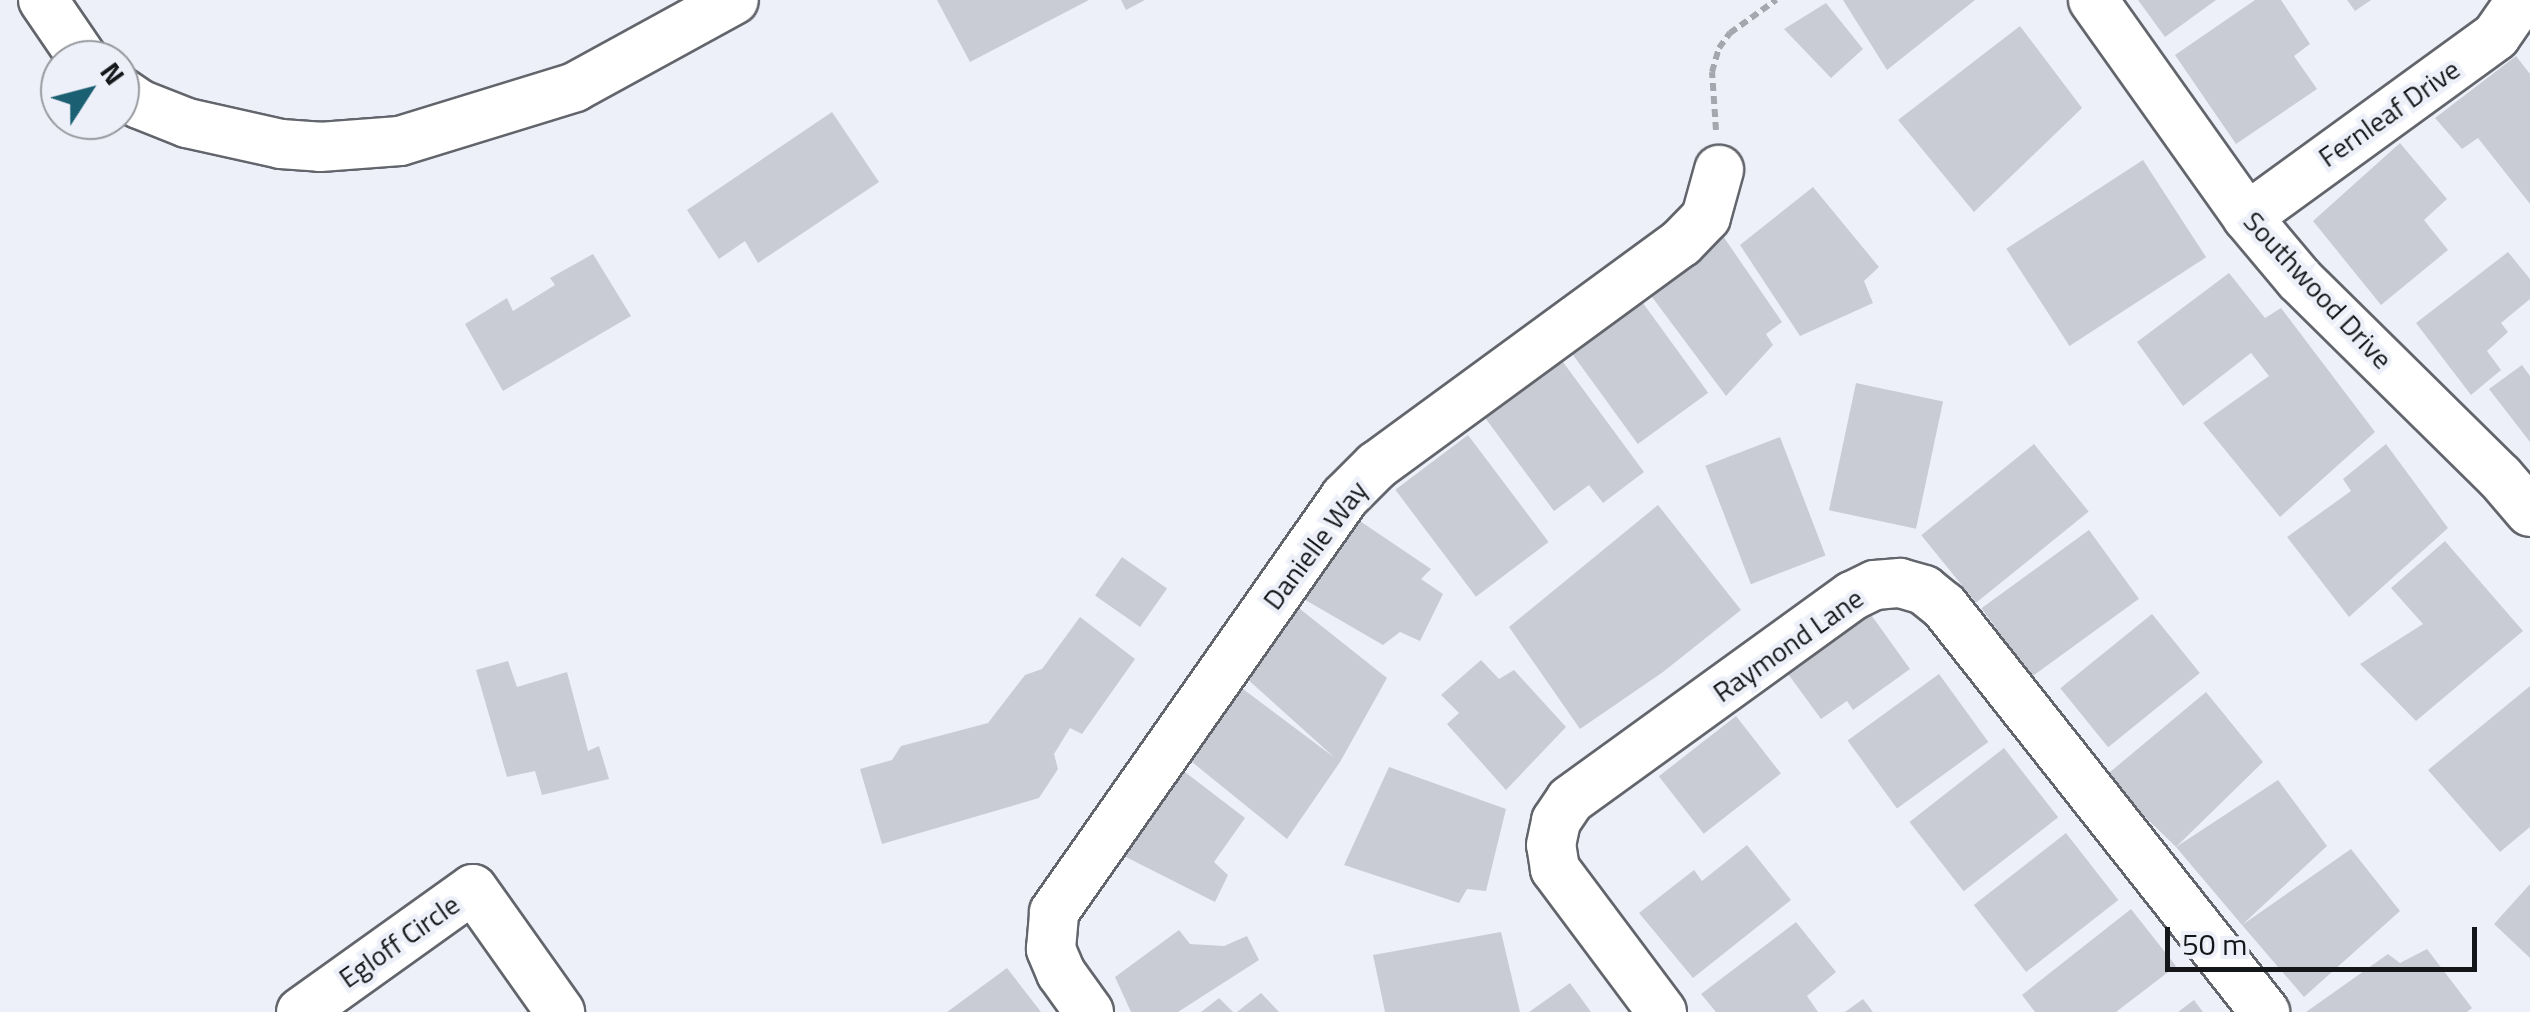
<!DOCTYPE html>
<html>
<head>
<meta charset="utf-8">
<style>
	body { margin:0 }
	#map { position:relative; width:2530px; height:1012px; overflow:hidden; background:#eef0f9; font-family:"Titillium Web",sans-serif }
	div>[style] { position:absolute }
	.building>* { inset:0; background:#caccd5; transform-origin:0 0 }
	.path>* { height:6px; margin-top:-3px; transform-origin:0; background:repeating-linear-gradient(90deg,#a6a7ae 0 8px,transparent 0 13px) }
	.roads { filter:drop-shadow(2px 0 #63656c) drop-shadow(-2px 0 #63656c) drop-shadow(0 2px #63656c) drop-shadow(0 -2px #63656c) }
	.minor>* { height:48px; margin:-24px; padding:0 24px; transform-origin:24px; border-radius:24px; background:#fff }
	span { translate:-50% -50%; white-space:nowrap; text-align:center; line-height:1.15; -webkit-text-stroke:9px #eef0f9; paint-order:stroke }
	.street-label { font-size:28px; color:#151619 }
	.north { position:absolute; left:40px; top:40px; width:100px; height:100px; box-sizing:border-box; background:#eef0f9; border:2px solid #97999f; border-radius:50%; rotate:54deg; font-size:28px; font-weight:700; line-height:40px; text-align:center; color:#151619 }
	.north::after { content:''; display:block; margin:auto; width:35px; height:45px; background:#1b5f72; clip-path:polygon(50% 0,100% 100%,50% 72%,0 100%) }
	.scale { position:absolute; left:2165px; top:927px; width:312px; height:45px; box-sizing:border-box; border:5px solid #151619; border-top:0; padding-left:12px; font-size:30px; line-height:35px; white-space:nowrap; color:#151619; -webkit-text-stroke:8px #eef0f9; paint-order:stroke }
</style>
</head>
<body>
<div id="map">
	<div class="building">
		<div style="clip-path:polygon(937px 0,1089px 0,970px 62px)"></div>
		<div style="clip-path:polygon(1121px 0,1145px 0,1126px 10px)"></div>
		<div style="clip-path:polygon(1843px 0,1975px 0,1887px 70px)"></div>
		<div style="clip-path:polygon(2138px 0,2216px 0,2165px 37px)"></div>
		<div style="clip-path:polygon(2255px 0,2281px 0,2310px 44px,2294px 56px,2317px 89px,2236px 144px,2175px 55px)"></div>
		<div style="clip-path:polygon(2347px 0,2371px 0,2355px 11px)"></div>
		<div style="clip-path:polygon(1826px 3px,1863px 49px,1831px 78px,1784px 29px)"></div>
		<div style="clip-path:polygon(2020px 26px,2082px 108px,1974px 212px,1898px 120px)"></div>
		<div style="clip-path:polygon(2516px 56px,2530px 74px,2530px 204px,2478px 138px,2462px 149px,2435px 118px)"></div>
		<div style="clip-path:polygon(832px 112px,879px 182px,758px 263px,745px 241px,719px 259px,687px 210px)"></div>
		<div style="clip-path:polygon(2400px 143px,2447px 199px,2424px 220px,2448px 250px,2381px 305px,2313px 221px)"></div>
		<div style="left:2143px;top:160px;width:116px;height:163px;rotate:57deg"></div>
		<div style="clip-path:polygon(1813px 187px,1879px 267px,1864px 281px,1873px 303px,1800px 336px,1740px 245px)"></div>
		<div style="clip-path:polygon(1723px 236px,1782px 322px,1766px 334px,1773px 345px,1726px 396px,1649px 293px)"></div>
		<div style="clip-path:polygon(2508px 252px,2530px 279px,2530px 299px,2501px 323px,2508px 332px,2487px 351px,2501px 370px,2471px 395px,2416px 323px)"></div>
		<div style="clip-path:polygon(593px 254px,631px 316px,503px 391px,465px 324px,507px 298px,513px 311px,555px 285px,550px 278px)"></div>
		<div style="clip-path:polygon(2229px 273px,2265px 318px,2281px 308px,2375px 432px,2280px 517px,2203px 423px,2269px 376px,2251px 353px,2183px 406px,2137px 342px)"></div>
		<div style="left:1640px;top:299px;width:116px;height:87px;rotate:54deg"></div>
		<div style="clip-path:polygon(1560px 358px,1644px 472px,1603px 503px,1589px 485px,1554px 511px,1483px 415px)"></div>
		<div style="clip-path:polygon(2522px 365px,2530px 376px,2530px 442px,2489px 389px)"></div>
		<div style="left:1856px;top:383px;width:89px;height:130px;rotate:12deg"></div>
		<div style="left:1468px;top:435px;width:134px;height:91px;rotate:53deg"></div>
		<div style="left:1780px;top:437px;width:127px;height:80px;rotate:69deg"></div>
		<div style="left:2034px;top:444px;width:87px;height:145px;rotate:51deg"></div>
		<div style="clip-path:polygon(2386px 444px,2448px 528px,2349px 617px,2287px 537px,2351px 491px,2343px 479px)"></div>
		<div style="clip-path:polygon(1658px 505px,1741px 610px,1663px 672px,1580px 729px,1509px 627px)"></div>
		<div style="clip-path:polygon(1348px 513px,1431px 569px,1421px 579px,1443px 594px,1420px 641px,1400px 632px,1383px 645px,1295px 594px)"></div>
		<div style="left:2089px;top:530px;width:85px;height:133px;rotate:54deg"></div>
		<div style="clip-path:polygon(2445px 541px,2523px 631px,2416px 721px,2360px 664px,2423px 624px,2391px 588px)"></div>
		<div style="left:1122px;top:557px;width:55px;height:47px;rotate:35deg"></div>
		<div style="clip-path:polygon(1295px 605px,1387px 678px,1340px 762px,1287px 839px,1187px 758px,1235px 683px,1335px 758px,1245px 677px)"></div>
		<div style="clip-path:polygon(1864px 605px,1910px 669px,1853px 710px,1847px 701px,1821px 719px,1780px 663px)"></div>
		<div style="left:2152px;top:614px;width:76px;height:118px;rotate:51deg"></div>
		<div style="clip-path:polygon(1080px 617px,1135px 659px,1082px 734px,1070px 728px,1054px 754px,1058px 769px,1039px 798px,882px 844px,860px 769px,892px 760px,901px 746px,988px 723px,1025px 675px,1042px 669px)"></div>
		<div style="clip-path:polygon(1481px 660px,1499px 679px,1514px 670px,1566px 727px,1506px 790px,1447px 724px,1459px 713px,1441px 695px)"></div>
		<div style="clip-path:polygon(508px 661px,517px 687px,567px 672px,588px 751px,599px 746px,609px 779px,542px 795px,535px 771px,507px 777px,476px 670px)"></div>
		<div style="left:1939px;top:674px;width:84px;height:113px;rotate:54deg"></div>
		<div style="clip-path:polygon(2530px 686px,2530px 827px,2500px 852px,2428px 770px)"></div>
		<div style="clip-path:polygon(2206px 692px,2263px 762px,2176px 847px,2104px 777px)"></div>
		<div style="left:1736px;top:716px;width:73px;height:98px;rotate:52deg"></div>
		<div style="left:2004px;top:748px;width:88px;height:120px;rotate:52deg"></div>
		<div style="clip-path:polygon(1177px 766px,1245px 818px,1214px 862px,1228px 875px,1215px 902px,1118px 853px)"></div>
		<div style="clip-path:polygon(1389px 767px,1506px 809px,1486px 891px,1467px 889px,1459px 903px,1344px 865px)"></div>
		<div style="clip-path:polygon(2278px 780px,2327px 846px,2242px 925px,2351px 849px,2400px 911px,2304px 997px,2242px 925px,2176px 847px)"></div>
		<div style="left:2066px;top:833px;width:85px;height:117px;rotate:52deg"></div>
		<div style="clip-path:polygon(1747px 845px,1791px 900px,1693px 978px,1639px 913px,1694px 870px,1702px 881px)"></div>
		<div style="clip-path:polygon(2530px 884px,2530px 958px,2494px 924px)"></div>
		<div style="clip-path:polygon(2131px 909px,2176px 966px,2116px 1012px,2035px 1012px,2022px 995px)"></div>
		<div style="clip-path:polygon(1796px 922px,1836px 972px,1807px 996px,1818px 1012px,1716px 1012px,1701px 994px)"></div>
		<div style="clip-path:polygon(1179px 930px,1190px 944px,1224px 946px,1247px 936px,1259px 960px,1178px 1012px,1131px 1012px,1115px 977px)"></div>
		<div style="clip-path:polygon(1501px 932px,1520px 1012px,1385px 1012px,1373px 955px)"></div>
		<div style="clip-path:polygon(2427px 949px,2472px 1008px,2467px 1012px,2306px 1012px,2388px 954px,2400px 963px)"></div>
		<div style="clip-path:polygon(1007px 968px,1041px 1012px,947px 1012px)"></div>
		<div style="clip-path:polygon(1570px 983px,1591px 1012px,1529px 1012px)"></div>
		<div style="clip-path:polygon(1261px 993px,1279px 1012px,1237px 1012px)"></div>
		<div style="clip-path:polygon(1219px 998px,1233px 1012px,1201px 1012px)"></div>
		<div style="clip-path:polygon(1863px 999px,1873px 1012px,1845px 1012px)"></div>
		<div style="clip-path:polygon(2194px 1000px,2203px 1012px,2178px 1012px)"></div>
	</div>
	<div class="path">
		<div style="left:1716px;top:130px;width:58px;rotate:-93.9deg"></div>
		<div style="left:1712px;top:72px;width:25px;rotate:-74deg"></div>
		<div style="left:1719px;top:48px;width:19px;rotate:-54deg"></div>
		<div style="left:1730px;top:33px;width:57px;rotate:-35.7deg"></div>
	</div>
	<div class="roads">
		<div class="minor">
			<div style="left:43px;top:0;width:73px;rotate:55.7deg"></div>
			<div style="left:2093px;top:0;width:266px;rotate:54.6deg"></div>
			<div style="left:2247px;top:217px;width:81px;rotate:50deg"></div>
			<div style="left:2299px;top:279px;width:282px;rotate:44.6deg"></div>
			<div style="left:2500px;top:477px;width:46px;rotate:49.4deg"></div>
			<div style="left:120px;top:91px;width:23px;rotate:34deg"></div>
			<div style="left:139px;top:104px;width:52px;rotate:21.6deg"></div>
			<div style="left:187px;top:123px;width:96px;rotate:12.6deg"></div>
			<div style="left:281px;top:144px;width:39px;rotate:4deg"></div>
			<div style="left:320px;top:147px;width:80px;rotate:-4.3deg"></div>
			<div style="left:400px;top:141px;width:183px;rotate:-17.1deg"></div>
			<div style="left:575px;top:87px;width:181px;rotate:-28.7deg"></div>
			<div style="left:2247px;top:217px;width:308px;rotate:-36deg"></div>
			<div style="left:2496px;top:36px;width:44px;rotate:-55.2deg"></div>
			<div style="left:301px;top:1012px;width:211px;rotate:-35.6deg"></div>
			<div style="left:473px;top:889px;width:151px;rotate:54.7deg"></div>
			<div style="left:1089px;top:1012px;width:48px;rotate:-125.7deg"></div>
			<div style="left:1061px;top:973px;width:26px;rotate:-113deg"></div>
			<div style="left:1051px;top:949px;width:37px;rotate:-85deg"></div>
			<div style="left:1054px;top:912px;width:507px;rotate:-54.96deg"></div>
			<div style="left:1345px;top:497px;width:44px;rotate:-45deg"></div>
			<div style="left:1376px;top:466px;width:378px;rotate:-36.2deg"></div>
			<div style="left:1681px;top:243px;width:36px;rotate:-46deg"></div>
			<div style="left:1706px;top:217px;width:49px;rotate:-74.5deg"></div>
			<div style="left:1662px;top:1012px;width:179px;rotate:-126.8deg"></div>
			<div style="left:1555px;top:869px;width:24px;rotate:-99deg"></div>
			<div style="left:1551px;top:845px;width:25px;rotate:-78deg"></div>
			<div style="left:1556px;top:821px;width:25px;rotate:-56deg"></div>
			<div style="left:1570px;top:800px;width:348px;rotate:-35.9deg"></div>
			<div style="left:1852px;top:596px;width:25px;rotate:-26deg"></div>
			<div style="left:1875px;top:585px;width:25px;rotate:-5deg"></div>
			<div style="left:1900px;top:583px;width:25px;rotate:16deg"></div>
			<div style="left:1924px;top:590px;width:26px;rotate:39deg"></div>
			<div style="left:1944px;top:606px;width:518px;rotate:51.67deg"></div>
		</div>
	</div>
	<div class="street-label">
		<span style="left:2389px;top:113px;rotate:-35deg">Fernleaf Drive</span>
		<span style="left:2318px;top:290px;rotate:47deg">Southwood Drive</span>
		<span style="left:1315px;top:545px;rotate:-53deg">Danielle Way</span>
		<span style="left:1788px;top:645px;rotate:-35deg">Raymond Lane</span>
		<span style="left:399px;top:941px;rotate:-35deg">Egloff Circle</span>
	</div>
	<div class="north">N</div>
	<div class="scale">50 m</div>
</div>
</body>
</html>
